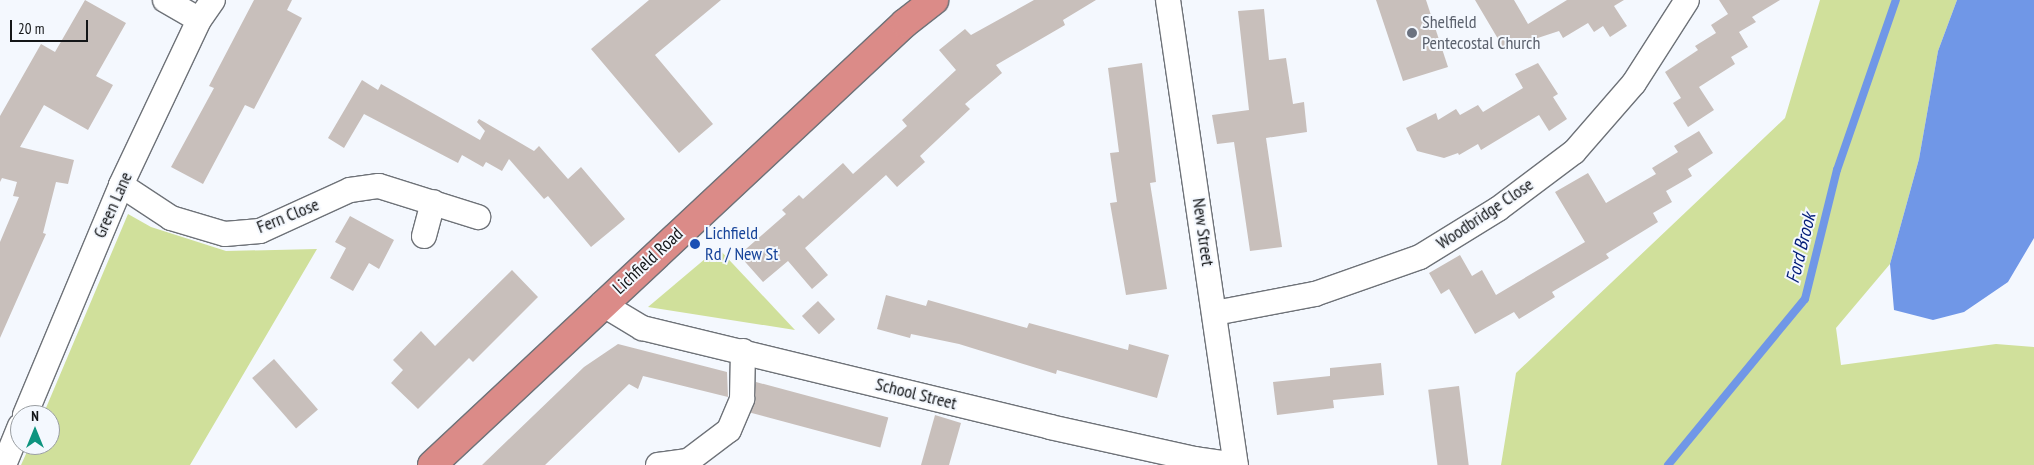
<!DOCTYPE html>
<html>
<head>
<meta charset="utf-8">
<style>
	body { margin:0 }
	#map { position:relative; width:2034px; height:465px; overflow:hidden; background:#f4f8fe; font-family:"PT Sans Narrow",sans-serif }
	div>[style] { position:absolute }
	.green>* { inset:0; background:#d0e09b }
	.water>* { inset:0; background:#7097e7 }
	.stream>* { height:8px; margin:-4px; padding:0 4px; transform-origin:4px; border-radius:4px; background:#7097e7 }
	.building>* { inset:0; background:#c8bfbb; transform-origin:0 0 }
	.roads { filter:drop-shadow(1px 0 #6e7278) drop-shadow(-1px 0 #6e7278) drop-shadow(0 1px #6e7278) drop-shadow(0 -1px #6e7278) }
	.street>* { height:24px; margin:-12px; padding:0 12px; transform-origin:12px; border-radius:12px; background:#fff }
	.highway>* { height:28px; margin:-14px; padding:0 14px; transform-origin:14px; border-radius:14px; background:#db8b88 }
	.dots>* { width:14px; height:14px; translate:-50% -50%; box-sizing:border-box; border:2px solid #f4f8fe; border-radius:50% }
	span { translate:-50% -50%; white-space:nowrap; text-align:center; line-height:1.15; -webkit-text-stroke:4px #f4f8fe; paint-order:stroke }
	.worship-label { font-size:18px; color:#5b616d }
	.left { translate:0 -50%; text-align:left }
	.street-label { font-size:18px; color:#141618 }
	.transit-label { font-size:18px; color:#164399 }
	.water-label { font-size:19px; color:#021c78; font-style:italic }
	.north { position:absolute; left:10px; top:405px; width:50px; height:50px; box-sizing:border-box; background:#f4f8fe; border:1px solid #9a9ea2; border-radius:50%; rotate:0deg; font-size:14px; font-weight:700; line-height:20px; text-align:center; color:#141618 }
	.north::after { content:''; display:block; margin:auto; width:18px; height:22px; background:#0e947f; clip-path:polygon(50% 0,100% 100%,50% 72%,0 100%) }
	.scale { position:absolute; left:10px; top:20px; width:78px; height:22px; box-sizing:border-box; border:2px solid #141618; border-top:0; padding-left:6px; font-size:15px; line-height:18px; white-space:nowrap; color:#141618; -webkit-text-stroke:4px #f4f8fe; paint-order:stroke }
</style>
</head>
<body>
<div id="map">
	<div class="green">
		<div style="clip-path:polygon(1820px 0,1957px 0,1938px 51px,1919px 159px,1890px 264px,1836px 328px,1841px 365px,1996px 344px,2034px 347px,2034px 465px,1501px 465px,1516px 373px,1785px 118px)"></div>
		<div style="clip-path:polygon(128px 214px,151px 227px,226px 251px,317px 249px,190px 465px,21px 465px,30px 445px,50px 445px,50px 415px,43px 415px)"></div>
		<div style="clip-path:polygon(718px 248px,795px 330px,648px 307px)"></div>
	</div>
	<div class="water">
		<div style="clip-path:polygon(1957px 0,2034px 0,2034px 238px,2008px 282px,1964px 312px,1933px 320px,1894px 310px,1890px 264px,1919px 159px,1938px 51px)"></div>
	</div>
	<div class="stream">
		<div style="left:1668px;top:465px;width:215px;rotate:-50.5deg"></div>
		<div style="left:1805px;top:299px;width:133px;rotate:-76.1deg"></div>
		<div style="left:1837px;top:170px;width:180px;rotate:-70.9deg"></div>
	</div>
	<div class="building">
		<div style="clip-path:polygon(85px 0,126px 23px,96px 76px,113px 85px,88px 130px,44px 105px,20px 147px,74px 160px,68px 184px,56px 182px,43px 233px,46px 234px,0 338px,0 242px,19px 197px,13px 196px,17px 182px,2px 178px,0 182px,0 116px,41px 44px,55px 52px)"></div>
		<div style="clip-path:polygon(254px 0,292px 0,287px 10px,302px 18px,254px 109px,245px 105px,203px 184px,171px 167px,214px 88px,209px 86px)"></div>
		<div style="clip-path:polygon(649px 0,721px 0,655px 55px,713px 124px,679px 153px,591px 49px)"></div>
		<div style="clip-path:polygon(1034px 0,1096px 0,1063px 20px,1065px 25px,996px 65px,1002px 73px,965px 104px,970px 109px,920px 156px,925px 162px,897px 187px,886px 175px,805px 248px,828px 275px,812px 289px,788px 261px,763px 282px,739px 255px,786px 214px,782px 210px,799px 195px,803px 199px,843px 163px,853px 174px,907px 126px,902px 120px,956px 70px,939px 50px,965px 29px,971px 35px)"></div>
		<div style="clip-path:polygon(1376px 0,1426px 0,1448px 67px,1403px 81px)"></div>
		<div style="clip-path:polygon(1475px 0,1514px 0,1528px 24px,1567px 0,1624px 0,1614px 6px,1627px 26px,1610px 37px,1603px 26px,1594px 32px,1588px 23px,1563px 38px,1559px 31px,1504px 49px)"></div>
		<div style="clip-path:polygon(1719px 0,1780px 0,1752px 17px,1756px 22px,1739px 32px,1748px 47px,1731px 57px,1735px 64px,1699px 87px,1714px 110px,1688px 127px,1673px 103px,1681px 98px,1665px 72px,1698px 50px,1695px 46px,1716px 33px,1711px 25px,1728px 14px)"></div>
		<div style="clip-path:polygon(1264px 9px,1269px 60px,1286px 58px,1293px 104px,1304px 102px,1307px 132px,1266px 138px,1282px 247px,1250px 251px,1234px 142px,1217px 144px,1212px 115px,1249px 110px,1238px 11px)"></div>
		<div style="clip-path:polygon(1142px 63px,1156px 182px,1150px 183px,1167px 289px,1126px 295px,1110px 203px,1117px 202px,1110px 153px,1119px 152px,1108px 68px)"></div>
		<div style="clip-path:polygon(1538px 63px,1558px 94px,1553px 97px,1567px 119px,1549px 131px,1539px 115px,1481px 150px,1478px 144px,1459px 155px,1458px 153px,1444px 158px,1417px 151px,1406px 128px,1436px 113px,1438px 120px,1456px 109px,1460px 115px,1478px 105px,1483px 112px,1523px 88px,1515px 74px)"></div>
		<div style="clip-path:polygon(362px 80px,378px 90px,381px 84px,480px 140px,485px 131px,477px 122px,479px 119px,534px 151px,539px 146px,568px 179px,581px 167px,625px 219px,591px 247px,548px 196px,544px 199px,509px 159px,502px 171px,486px 162px,483px 167px,462px 155px,458px 163px,364px 114px,344px 148px,328px 138px)"></div>
		<div style="clip-path:polygon(1699px 131px,1713px 153px,1688px 169px,1692px 176px,1666px 191px,1672px 202px,1653px 213px,1658px 222px,1606px 254px,1609px 258px,1552px 292px,1555px 297px,1519px 319px,1514px 312px,1475px 334px,1449px 289px,1441px 294px,1429px 273px,1460px 255px,1472px 276px,1482px 270px,1496px 295px,1585px 242px,1555px 192px,1588px 173px,1606px 203px,1656px 174px,1652px 168px,1678px 152px,1674px 146px)"></div>
		<div style="clip-path:polygon(350px 216px,394px 240px,379px 269px,369px 263px,353px 291px,330px 278px,346px 248px,335px 242px)"></div>
		<div style="clip-path:polygon(512px 270px,538px 297px,473px 362px,469px 358px,418px 409px,391px 383px,403px 370px,393px 360px,421px 331px,435px 346px)"></div>
		<div style="clip-path:polygon(886px 295px,926px 306px,928px 300px,1027px 328px,1029px 323px,1128px 350px,1129px 344px,1169px 355px,1157px 398px,1057px 370px,1056px 374px,959px 344px,911px 334px,910px 338px,877px 329px)"></div>
		<div style="left:818px;top:301px;width:25px;height:22px;rotate:47deg"></div>
		<div style="clip-path:polygon(618px 344px,727px 372px,728px 397px,643px 376px,638px 389px,629px 384px,545px 465px,482px 465px,584px 367px)"></div>
		<div style="left:274px;top:359px;width:67px;height:29px;rotate:49deg"></div>
		<div style="clip-path:polygon(1381px 363px,1384px 395px,1333px 400px,1334px 408px,1277px 415px,1273px 382px,1330px 376px,1330px 368px)"></div>
		<div style="left:756px;top:382px;width:137px;height:31px;rotate:15deg"></div>
		<div style="left:1459px;top:386px;width:80px;height:31px;rotate:83deg"></div>
		<div style="clip-path:polygon(935px 415px,961px 423px,949px 465px,921px 465px)"></div>
	</div>
	<div class="roads">
		<div class="street">
			<div style="left:165px;top:0;width:39px;rotate:30deg"></div>
			<div style="left:1168px;top:0;width:470px;rotate:81.7deg"></div>
			<div style="left:121px;top:185px;width:60px;rotate:33.4deg"></div>
			<div style="left:171px;top:218px;width:56px;rotate:16.5deg"></div>
			<div style="left:225px;top:234px;width:35px;rotate:-5deg"></div>
			<div style="left:260px;top:231px;width:99px;rotate:-24.5deg"></div>
			<div style="left:350px;top:190px;width:29px;rotate:-8deg"></div>
			<div style="left:379px;top:186px;width:104px;rotate:17.4deg"></div>
			<div style="left:424px;top:236px;width:35px;rotate:-75deg"></div>
			<div style="left:602px;top:304px;width:47px;rotate:31deg"></div>
			<div style="left:642px;top:328px;width:420px;rotate:13.6deg"></div>
			<div style="left:1050px;top:427px;width:148px;rotate:12.5deg"></div>
			<div style="left:1194px;top:459px;width:42px;rotate:8.1deg"></div>
			<div style="left:1215px;top:313px;width:102px;rotate:-10.8deg"></div>
			<div style="left:1315px;top:294px;width:111px;rotate:-19.4deg"></div>
			<div style="left:1420px;top:257px;width:92px;rotate:-31.6deg"></div>
			<div style="left:1498px;top:209px;width:95px;rotate:-36.9deg"></div>
			<div style="left:1574px;top:152px;width:91px;rotate:-49deg"></div>
			<div style="left:1634px;top:83px;width:98px;rotate:-57.4deg"></div>
			<div style="left:25px;top:415px;width:249px;rotate:-67.3deg"></div>
			<div style="left:121px;top:185px;width:183px;rotate:-64.7deg"></div>
			<div style="left:199px;top:20px;width:24px;rotate:-55deg"></div>
			<div style="left:4px;top:465px;width:42px;rotate:-67.7deg"></div>
			<div style="left:658px;top:465px;width:30px;rotate:-8deg"></div>
			<div style="left:688px;top:461px;width:51px;rotate:-37.1deg"></div>
			<div style="left:729px;top:430px;width:34px;rotate:-67deg"></div>
			<div style="left:742px;top:399px;width:48px;rotate:-88.8deg"></div>
		</div>
		<div class="highway">
			<div style="left:432px;top:465px;width:647px;rotate:-43.06deg"></div>
			<div style="left:905px;top:23px;width:37px;rotate:-38deg"></div>
		</div>
	</div>
	<div class="dots">
		<div style="left:1412px;top:33px;background:#6b7280"></div>
		<div style="left:695px;top:244px;background:#1a4fb4"></div>
	</div>
	<div class="worship-label">
		<span class="left" style="left:1422px;top:33px">Shelfield<br>Pentecostal Church</span>
	</div>
	<div class="street-label">
		<span style="left:113px;top:205px;rotate:-66deg">Green Lane</span>
		<span style="left:1485px;top:214px;rotate:-34deg">Woodbridge Close</span>
		<span style="left:288px;top:216px;rotate:-22deg">Fern Close</span>
		<span style="left:1203px;top:232px;rotate:82deg">New Street</span>
		<span style="left:648px;top:261px;rotate:-43deg">Lichfield Road</span>
		<span style="left:916px;top:394px;rotate:14deg">School Street</span>
	</div>
	<div class="transit-label">
		<span class="left" style="left:705px;top:244px">Lichfield<br>Rd / New St</span>
	</div>
	<div class="water-label">
		<span style="left:1801px;top:248px;rotate:-76deg">Ford Brook</span>
	</div>
	<div class="north">N</div>
	<div class="scale">20 m</div>
</div>
</body>
</html>
